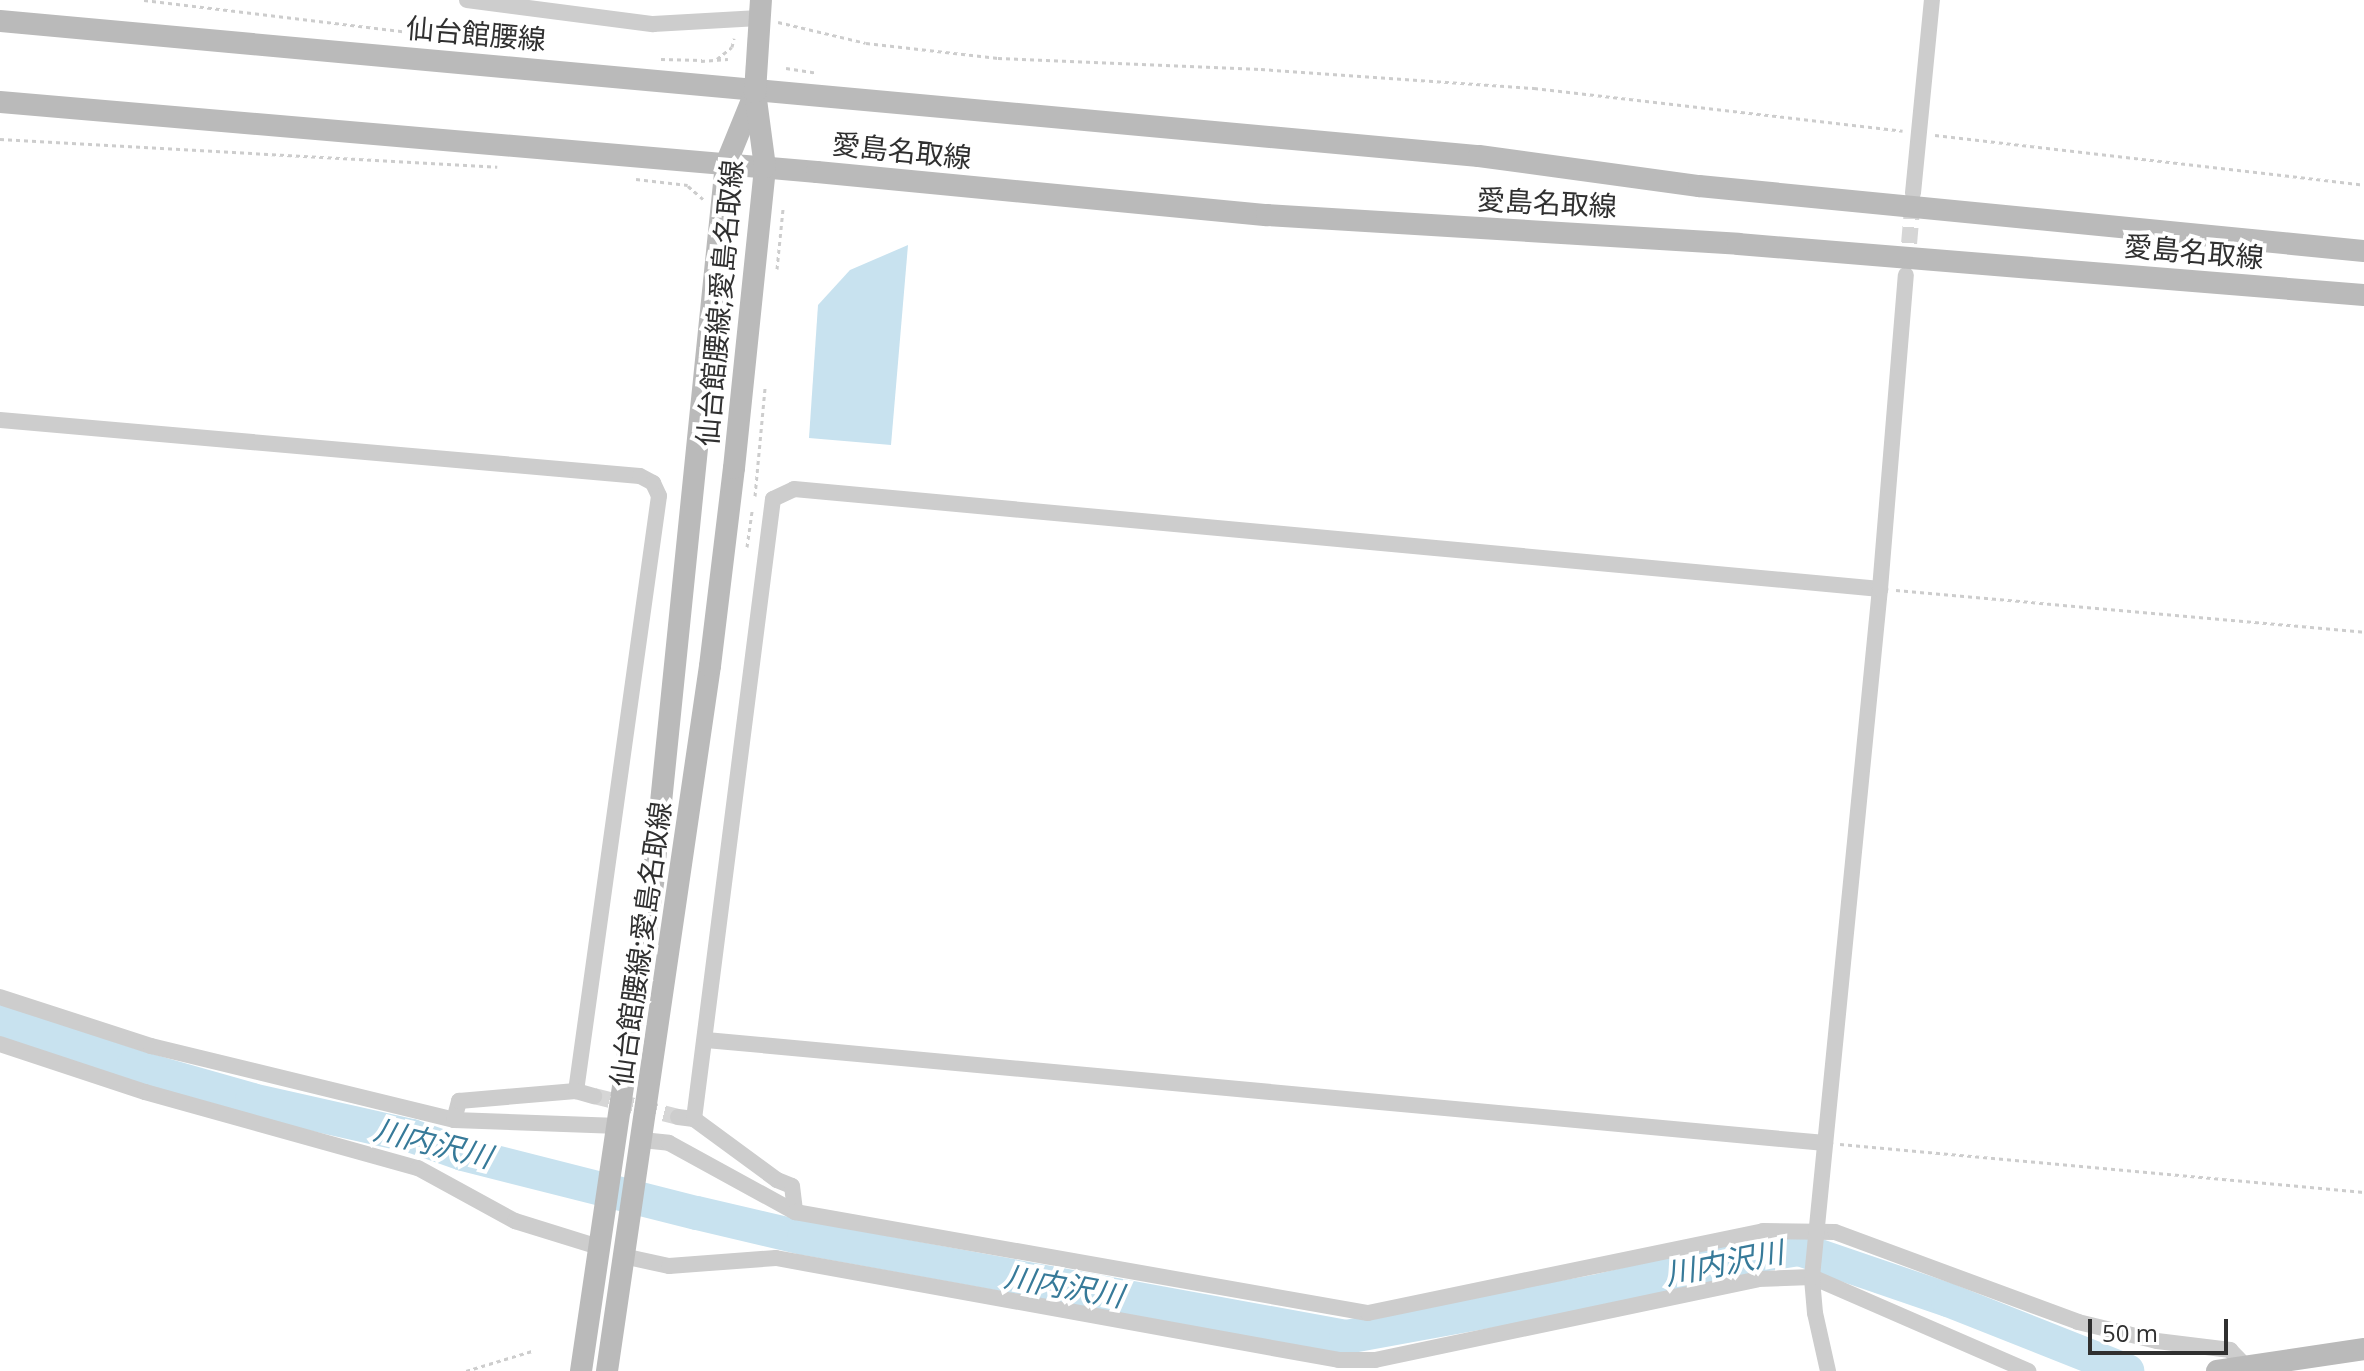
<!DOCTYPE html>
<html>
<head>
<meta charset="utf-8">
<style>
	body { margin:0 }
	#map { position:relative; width:2364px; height:1371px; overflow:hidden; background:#fff; font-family:"Open Sans","Noto Sans JP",sans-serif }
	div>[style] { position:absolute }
	.water>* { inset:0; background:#c8e2ef }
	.river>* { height:34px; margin:-17px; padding:0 17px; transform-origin:17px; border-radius:17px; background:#c8e2ef }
	.street-tunnel>* { height:16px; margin-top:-8px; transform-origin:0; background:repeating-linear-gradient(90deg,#d6d6d6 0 16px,transparent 0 24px) }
	.path>* { height:3px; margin-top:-1.5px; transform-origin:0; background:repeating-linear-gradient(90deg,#cdcdcd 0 4px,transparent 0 8px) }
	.street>* { height:16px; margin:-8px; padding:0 8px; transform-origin:8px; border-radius:8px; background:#cdcdcd }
	.secondary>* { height:22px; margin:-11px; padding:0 11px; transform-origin:11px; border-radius:11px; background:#bababa }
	span { translate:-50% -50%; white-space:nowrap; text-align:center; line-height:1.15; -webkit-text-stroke:8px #fff; paint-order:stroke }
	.street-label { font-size:28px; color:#303030 }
	.water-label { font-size:30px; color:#377a99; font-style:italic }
	.scale { position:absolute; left:2088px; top:1319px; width:140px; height:36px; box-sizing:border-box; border:4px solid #303030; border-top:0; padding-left:10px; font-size:24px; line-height:28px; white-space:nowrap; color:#303030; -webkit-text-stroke:6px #fff; paint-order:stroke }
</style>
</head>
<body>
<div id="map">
	<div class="water">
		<div style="clip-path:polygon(908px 245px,891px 445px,809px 438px,818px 305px,850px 270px)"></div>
	</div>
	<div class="river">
		<div style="left:0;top:1022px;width:140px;rotate:18.3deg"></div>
		<div style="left:133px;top:1066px;width:124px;rotate:15.9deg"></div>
		<div style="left:252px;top:1100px;width:164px;rotate:12.7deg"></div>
		<div style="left:412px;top:1136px;width:54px;rotate:19.4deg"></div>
		<div style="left:463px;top:1154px;width:241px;rotate:14.2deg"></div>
		<div style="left:697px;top:1213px;width:110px;rotate:13.2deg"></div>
		<div style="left:804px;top:1238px;width:551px;rotate:10.35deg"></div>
		<div style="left:1346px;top:1337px;width:252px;rotate:-10.3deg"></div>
		<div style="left:1594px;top:1292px;width:145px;rotate:-13.2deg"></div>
		<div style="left:1735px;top:1259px;width:65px;rotate:-8.9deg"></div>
		<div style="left:1799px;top:1249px;width:157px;rotate:18.9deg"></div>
		<div style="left:1948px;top:1300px;width:193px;rotate:21.6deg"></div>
	</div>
	<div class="street-tunnel">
		<div style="left:1907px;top:267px;width:69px;rotate:-85deg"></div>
		<div style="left:594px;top:1096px;width:87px;rotate:14deg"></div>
	</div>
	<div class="path">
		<div style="left:144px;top:0;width:397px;rotate:6.9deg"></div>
		<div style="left:778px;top:22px;width:90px;rotate:13.4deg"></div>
		<div style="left:866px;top:43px;width:133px;rotate:6.5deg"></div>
		<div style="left:998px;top:58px;width:263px;rotate:2.4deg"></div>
		<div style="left:1261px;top:69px;width:274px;rotate:4deg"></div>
		<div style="left:1534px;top:88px;width:371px;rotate:6.6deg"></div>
		<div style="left:661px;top:59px;width:41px;rotate:1.4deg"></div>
		<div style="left:717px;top:59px;width:19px;rotate:-39deg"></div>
		<div style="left:732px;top:47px;width:9px;rotate:-77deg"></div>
		<div style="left:701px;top:61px;width:27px;rotate:-4deg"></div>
		<div style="left:786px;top:68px;width:31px;rotate:9deg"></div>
		<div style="left:1935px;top:135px;width:432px;rotate:6.6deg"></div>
		<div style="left:0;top:139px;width:498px;rotate:3.2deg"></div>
		<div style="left:636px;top:179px;width:52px;rotate:6.6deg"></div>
		<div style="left:688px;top:186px;width:20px;rotate:41deg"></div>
		<div style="left:777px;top:269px;width:60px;rotate:-84.3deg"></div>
		<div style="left:755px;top:496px;width:108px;rotate:-84.7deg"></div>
		<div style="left:747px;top:547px;width:36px;rotate:-82deg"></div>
		<div style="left:1896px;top:590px;width:470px;rotate:5.1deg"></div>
		<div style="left:1840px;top:1144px;width:526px;rotate:5.23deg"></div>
		<div style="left:466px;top:1371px;width:69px;rotate:-16.9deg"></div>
	</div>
	<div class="street">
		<div style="left:467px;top:0;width:188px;rotate:7.4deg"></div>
		<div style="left:653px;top:24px;width:106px;rotate:-3.2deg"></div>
		<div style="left:1913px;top:193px;width:194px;rotate:-84.4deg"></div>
		<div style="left:0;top:420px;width:642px;rotate:5deg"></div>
		<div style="left:640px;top:476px;width:15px;rotate:28deg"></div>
		<div style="left:653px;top:483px;width:14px;rotate:65deg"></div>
		<div style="left:659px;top:496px;width:601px;rotate:97.94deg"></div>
		<div style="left:0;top:997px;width:159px;rotate:18deg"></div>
		<div style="left:151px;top:1046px;width:312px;rotate:13.7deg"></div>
		<div style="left:454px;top:1120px;width:165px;rotate:2.1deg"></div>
		<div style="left:706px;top:1040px;width:1124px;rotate:5.26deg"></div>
		<div style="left:0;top:1044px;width:153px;rotate:18.3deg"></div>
		<div style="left:145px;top:1092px;width:283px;rotate:15.6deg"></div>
		<div style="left:418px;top:1168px;width:111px;rotate:28.7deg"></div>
		<div style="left:515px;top:1221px;width:88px;rotate:17.2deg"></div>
		<div style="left:678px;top:1117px;width:16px;rotate:7deg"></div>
		<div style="left:694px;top:1119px;width:103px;rotate:36.3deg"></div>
		<div style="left:777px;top:1180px;width:16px;rotate:22deg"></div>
		<div style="left:792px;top:1186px;width:26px;rotate:83deg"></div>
		<div style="left:694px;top:1119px;width:625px;rotate:-82.74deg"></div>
		<div style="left:773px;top:499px;width:23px;rotate:-25deg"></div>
		<div style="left:794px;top:489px;width:1091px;rotate:5.26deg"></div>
		<div style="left:454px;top:1120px;width:20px;rotate:-75deg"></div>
		<div style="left:459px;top:1101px;width:117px;rotate:-4.9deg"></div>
		<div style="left:576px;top:1091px;width:19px;rotate:16deg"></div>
		<div style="left:642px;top:1140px;width:27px;rotate:6deg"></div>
		<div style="left:669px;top:1143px;width:144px;rotate:28.7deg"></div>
		<div style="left:795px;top:1212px;width:582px;rotate:10deg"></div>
		<div style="left:1368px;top:1313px;width:403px;rotate:-11.7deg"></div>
		<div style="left:1763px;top:1231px;width:72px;rotate:0.8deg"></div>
		<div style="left:1835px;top:1232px;width:259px;rotate:20.3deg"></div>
		<div style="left:2078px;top:1322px;width:81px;rotate:13.5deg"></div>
		<div style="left:2157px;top:1341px;width:74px;rotate:7deg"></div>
		<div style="left:2230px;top:1350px;width:29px;rotate:46deg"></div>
		<div style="left:623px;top:1256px;width:47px;rotate:12.3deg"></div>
		<div style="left:669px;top:1266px;width:107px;rotate:-4.3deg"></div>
		<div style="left:776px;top:1258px;width:572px;rotate:10.27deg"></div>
		<div style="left:1339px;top:1360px;width:36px"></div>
		<div style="left:1375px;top:1360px;width:391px;rotate:-11.9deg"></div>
		<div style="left:1758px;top:1279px;width:54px;rotate:-2.1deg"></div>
		<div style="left:1812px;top:1277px;width:236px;rotate:23.5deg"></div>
		<div style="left:1828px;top:1371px;width:59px;rotate:-102.6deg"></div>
		<div style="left:1815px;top:1313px;width:36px;rotate:-95deg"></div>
		<div style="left:1812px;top:1277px;width:691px;rotate:-84.36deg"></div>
		<div style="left:1880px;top:589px;width:315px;rotate:-85.3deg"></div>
	</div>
	<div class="secondary">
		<div style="left:0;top:21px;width:1485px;rotate:5.22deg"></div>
		<div style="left:1479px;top:156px;width:222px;rotate:7.8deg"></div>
		<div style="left:1699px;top:186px;width:668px;rotate:5.58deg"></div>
		<div style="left:0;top:102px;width:820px;rotate:4.9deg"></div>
		<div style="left:817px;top:172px;width:452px;rotate:5.5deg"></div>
		<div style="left:1267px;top:215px;width:472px;rotate:3.5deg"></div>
		<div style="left:1738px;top:244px;width:628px;rotate:4.66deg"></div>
		<div style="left:581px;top:1371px;width:495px;rotate:-81.6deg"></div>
		<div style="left:653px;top:881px;width:721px;rotate:-84.19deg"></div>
		<div style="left:726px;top:164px;width:77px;rotate:-67.8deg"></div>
		<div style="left:607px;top:1371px;width:712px;rotate:-81.69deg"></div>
		<div style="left:710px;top:666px;width:199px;rotate:-83.1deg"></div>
		<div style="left:734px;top:468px;width:303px;rotate:-84.1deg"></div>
		<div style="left:765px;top:167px;width:76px;rotate:-97.6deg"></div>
		<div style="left:755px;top:92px;width:92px;rotate:-86.3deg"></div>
		<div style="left:2217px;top:1371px;width:149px;rotate:-8.5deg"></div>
	</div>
	<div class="street-label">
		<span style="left:476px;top:33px;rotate:5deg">仙台館腰線</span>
		<span style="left:902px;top:150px;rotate:6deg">愛島名取線</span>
		<span style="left:1547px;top:202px;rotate:3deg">愛島名取線</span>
		<span style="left:2194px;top:251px;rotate:5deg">愛島名取線</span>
		<span style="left:719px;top:303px;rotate:-85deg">仙台館腰線;愛島名取線</span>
		<span style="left:640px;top:944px;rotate:-82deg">仙台館腰線;愛島名取線</span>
	</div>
	<div class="water-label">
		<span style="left:433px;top:1143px;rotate:14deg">川内沢川</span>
		<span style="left:1724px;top:1263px;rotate:-11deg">川内沢川</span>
		<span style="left:1064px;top:1286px;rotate:10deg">川内沢川</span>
	</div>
	<div class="scale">50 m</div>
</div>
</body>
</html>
